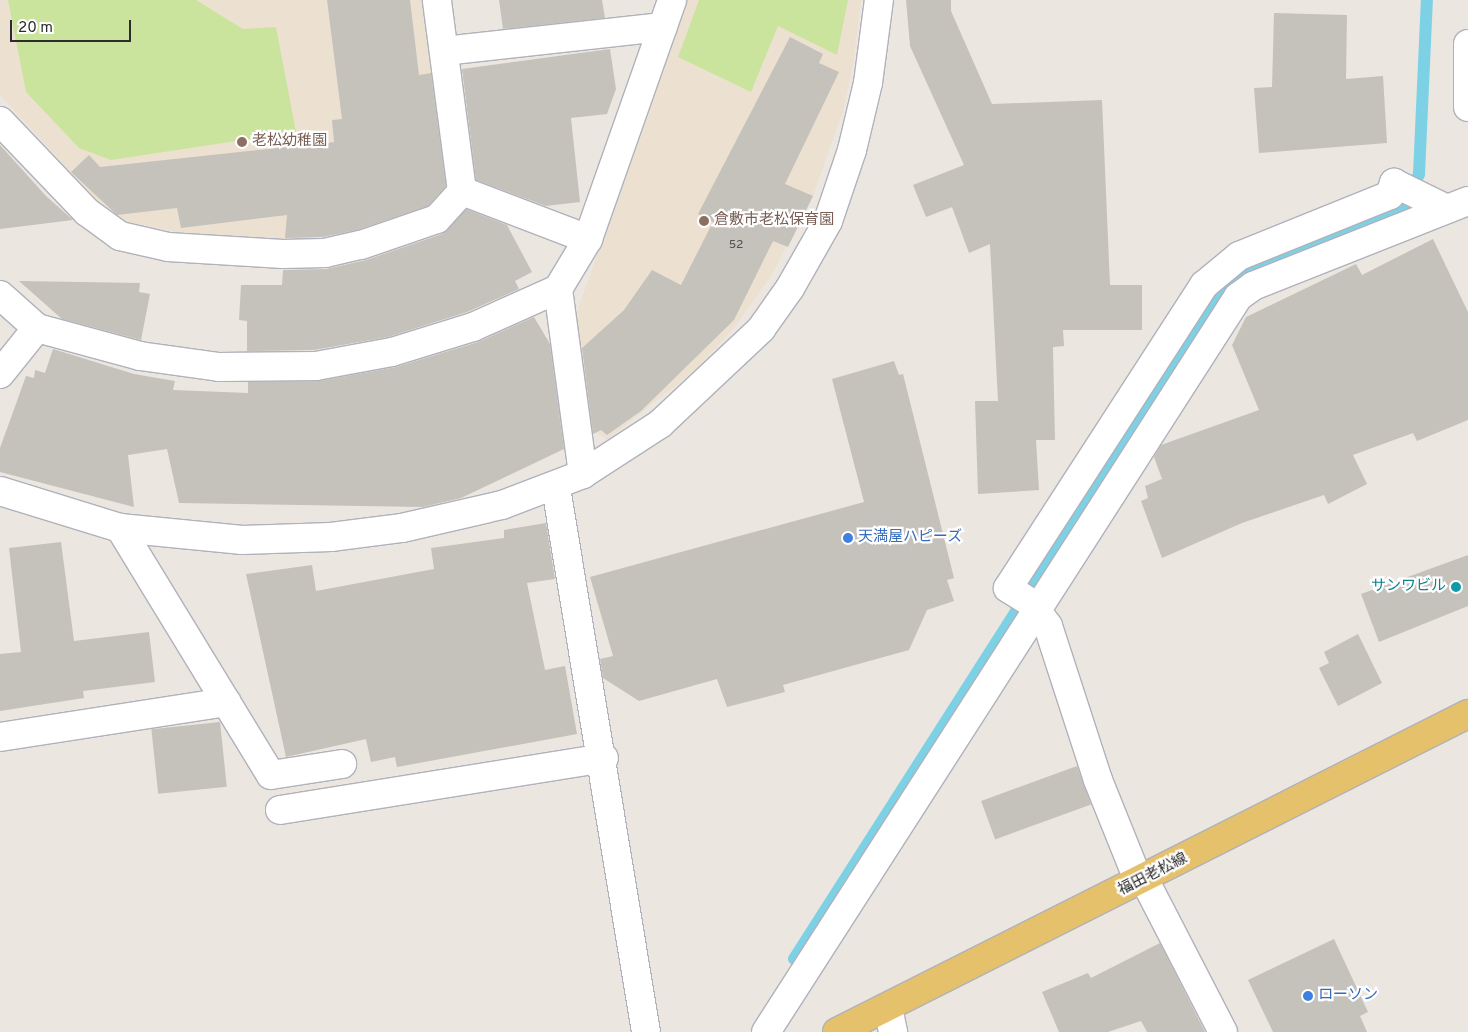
<!DOCTYPE html>
<html>
<head>
<meta charset="utf-8">
<style>
	body { margin:0 }
	#map { position:relative; width:1468px; height:1032px; overflow:hidden; background:#ece6e0; font-family:Overpass,"Noto Sans JP",sans-serif }
	div>[style] { position:absolute }
	.education>* { inset:0; background:#ece1d1 }
	.pitch>* { inset:0; background:#cbe49d }
	.stream>* { height:12px; margin:-6px; padding:0 6px; transform-origin:6px; border-radius:6px; background:#7cd1e5 }
	.building>* { inset:0; background:#c5c1bb; transform-origin:0 0 }
	.roads { filter:drop-shadow(1px 0 #b0b2bb) drop-shadow(-1px 0 #b0b2bb) drop-shadow(0 1px #b0b2bb) drop-shadow(0 -1px #b0b2bb) }
	.minor>* { height:28px; margin:-14px; padding:0 14px; transform-origin:14px; border-radius:14px; background:#fff }
	.major>* { height:28px; margin:-14px; padding:0 14px; transform-origin:14px; border-radius:14px; background:#e6c16b }
	.dots>* { width:14px; height:14px; translate:-50% -50%; box-sizing:border-box; border:2px solid #fff; border-radius:50% }
	span { translate:-50% -50%; white-space:nowrap; text-align:center; line-height:1.15; -webkit-text-stroke:4.5px #fff; paint-order:stroke }
	.number-label { font-size:12px; color:#525150 }
	.number-label span { -webkit-text-stroke-width:0 }
	.education-label { font-size:15px; color:#785e54 }
	.left { translate:0 -50%; text-align:left }
	.shop-label { font-size:15px; color:#366cbe }
	.culture-label { font-size:15px; color:#0d838f }
	.right { translate:-100% -50%; text-align:right }
	.street-label { font-size:15px; color:#2c2c2c }
	.scale { position:absolute; left:10px; top:20px; width:121px; height:22px; box-sizing:border-box; border:2px solid #2c2c2c; border-top:0; padding-left:6px; font-size:15px; line-height:18px; white-space:nowrap; color:#2c2c2c; -webkit-text-stroke:4px #fff; paint-order:stroke }
</style>
</head>
<body>
<div id="map">
	<div class="education">
		<div style="clip-path:polygon(0 0,423px 0,447px 189px,428px 206px,345px 234px,281px 240px,175px 232px,126px 221px,93px 197px,0 95px)"></div>
		<div style="clip-path:polygon(688px 0,861px 0,854px 59px,844px 108px,813px 196px,771px 276px,735px 327px,694px 371px,607px 440px,594px 431px,590px 422px,576px 314px)"></div>
	</div>
	<div class="pitch">
		<div style="clip-path:polygon(8px 0,196px 0,243px 29px,276px 27px,296px 132px,111px 160px,79px 148px,26px 92px)"></div>
		<div style="clip-path:polygon(699px 0,848px 0,837px 55px,778px 26px,751px 92px,678px 57px)"></div>
	</div>
	<div class="stream">
		<div style="left:794px;top:959px;width:784px;rotate:-57.44deg"></div>
		<div style="left:1216px;top:298px;width:47px;rotate:-39.8deg"></div>
		<div style="left:1252px;top:268px;width:160px;rotate:-20.8deg"></div>
		<div style="left:1402px;top:211px;width:41px;rotate:-65.3deg"></div>
		<div style="left:1419px;top:174px;width:174px;rotate:-87.4deg"></div>
	</div>
	<div class="building">
		<div style="clip-path:polygon(327px 0,410px 0,419px 75px,431px 73px,446px 186px,428px 206px,357px 230px,323px 237px,285px 238px,287px 215px,181px 228px,177px 208px,117px 215px,71px 172px,89px 155px,100px 167px,334px 142px,332px 120px,342px 119px)"></div>
		<div style="clip-path:polygon(499px 0,602px 0,605px 18px,503px 29px)"></div>
		<div style="clip-path:polygon(906px 0,951px 0,951px 11px,992px 104px,1102px 100px,1110px 285px,1142px 285px,1142px 330px,1063px 330px,1064px 346px,1053px 347px,1055px 440px,1036px 440px,1039px 490px,978px 494px,975px 401px,998px 401px,990px 244px,969px 253px,952px 207px,926px 217px,913px 185px,964px 165px,910px 46px)"></div>
		<div style="clip-path:polygon(1274px 13px,1347px 15px,1346px 79px,1383px 76px,1387px 143px,1259px 153px,1254px 88px,1272px 87px)"></div>
		<div style="clip-path:polygon(790px 37px,823px 54px,819px 63px,839px 72px,785px 184px,813px 196px,788px 247px,773px 241px,734px 320px,641px 411px,607px 435px,601px 430px,593px 434px,582px 348px,624px 310px,652px 270px,681px 285px,713px 222px,698px 214px)"></div>
		<div style="clip-path:polygon(610px 49px,616px 89px,607px 114px,571px 118px,580px 202px,546px 206px,476px 180px,462px 69px)"></div>
		<div style="clip-path:polygon(0 145px,46px 196px,73px 220px,0 229px)"></div>
		<div style="clip-path:polygon(466px 209px,507px 225px,532px 272px,515px 281px,519px 289px,467px 312px,388px 337px,314px 350px,247px 351px,247px 321px,239px 320px,241px 285px,282px 285px,283px 270px,326px 269px,366px 260px,442px 234px)"></div>
		<div style="clip-path:polygon(1433px 239px,1468px 312px,1468px 420px,1417px 441px,1413px 433px,1353px 455px,1367px 484px,1328px 504px,1324px 495px,1242px 523px,1162px 558px,1141px 501px,1148px 498px,1145px 486px,1162px 479px,1154px 457px,1161px 445px,1259px 410px,1232px 345px,1246px 317px,1356px 264px,1362px 275px)"></div>
		<div style="clip-path:polygon(19px 281px,140px 283px,139px 292px,150px 294px,141px 340px,62px 319px)"></div>
		<div style="clip-path:polygon(534px 317px,550px 344px,564px 449px,461px 498px,423px 507px,179px 503px,167px 449px,128px 455px,134px 507px,0 472px,0 448px,26px 376px,34px 378px,35px 370px,45px 373px,53px 349px,134px 374px,175px 381px,173px 390px,248px 393px,248px 382px,319px 381px,396px 367px,478px 342px)"></div>
		<div style="clip-path:polygon(894px 361px,899px 375px,903px 374px,954px 578px,947px 580px,954px 601px,927px 610px,909px 650px,783px 685px,785px 692px,727px 707px,717px 679px,639px 701px,603px 678px,600px 659px,613px 656px,590px 577px,864px 502px,832px 379px)"></div>
		<div style="clip-path:polygon(546px 523px,555px 579px,527px 583px,545px 670px,565px 666px,577px 734px,397px 767px,395px 757px,371px 762px,366px 739px,286px 757px,246px 574px,312px 565px,316px 591px,434px 569px,431px 548px,504px 538px,504px 530px)"></div>
		<div style="clip-path:polygon(61px 542px,74px 641px,149px 632px,155px 682px,83px 691px,84px 698px,0 711px,0 654px,21px 652px,9px 548px)"></div>
		<div style="clip-path:polygon(1468px 555px,1468px 606px,1379px 642px,1361px 594px)"></div>
		<div style="clip-path:polygon(1358px 634px,1382px 683px,1338px 706px,1319px 668px,1329px 663px,1324px 652px)"></div>
		<div style="left:220px;top:722px;width:65px;height:69px;rotate:84deg"></div>
		<div style="left:1077px;top:766px;width:41px;height:102px;rotate:70deg"></div>
		<div style="clip-path:polygon(1334px 939px,1368px 1012px,1360px 1016px,1367px 1032px,1273px 1032px,1248px 980px)"></div>
		<div style="clip-path:polygon(1160px 943px,1205px 1032px,1147px 1032px,1141px 1021px,1108px 1032px,1059px 1032px,1042px 992px,1088px 973px,1091px 978px)"></div>
	</div>
	<div class="roads">
		<div class="minor">
			<div style="left:1468px;top:44px;width:63px;rotate:90deg"></div>
			<div style="left:444px;top:51px;width:220px;rotate:-6.3deg"></div>
			<div style="left:0;top:121px;width:126px;rotate:46.3deg"></div>
			<div style="left:87px;top:212px;width:41px;rotate:36deg"></div>
			<div style="left:120px;top:236px;width:49px;rotate:12.9deg"></div>
			<div style="left:168px;top:247px;width:115px;rotate:3.5deg"></div>
			<div style="left:283px;top:254px;width:42px;rotate:-1.4deg"></div>
			<div style="left:325px;top:253px;width:37px;rotate:-13deg"></div>
			<div style="left:361px;top:245px;width:80px;rotate:-18.9deg"></div>
			<div style="left:437px;top:219px;width:38px;rotate:-48deg"></div>
			<div style="left:462px;top:191px;width:193px;rotate:-97.5deg"></div>
			<div style="left:462px;top:191px;width:135px;rotate:20.9deg"></div>
			<div style="left:0;top:295px;width:50px;rotate:41.7deg"></div>
			<div style="left:37px;top:328px;width:107px;rotate:15.2deg"></div>
			<div style="left:140px;top:356px;width:80px;rotate:7.9deg"></div>
			<div style="left:219px;top:367px;width:97px;rotate:-0.6deg"></div>
			<div style="left:316px;top:366px;width:77px;rotate:-10.4deg"></div>
			<div style="left:392px;top:352px;width:85px;rotate:-17.2deg"></div>
			<div style="left:473px;top:327px;width:93px;rotate:-24.1deg"></div>
			<div style="left:0;top:374px;width:59px;rotate:-51.2deg"></div>
			<div style="left:583px;top:474px;width:187px;rotate:-97.7deg"></div>
			<div style="left:558px;top:289px;width:58px;rotate:-59deg"></div>
			<div style="left:588px;top:239px;width:253px;rotate:-70.6deg"></div>
			<div style="left:556px;top:488px;width:551px;rotate:80.61deg"></div>
			<div style="left:0;top:491px;width:126px;rotate:17.1deg"></div>
			<div style="left:120px;top:528px;width:123px;rotate:5.6deg"></div>
			<div style="left:242px;top:540px;width:89px;rotate:-1.9deg"></div>
			<div style="left:331px;top:537px;width:72px;rotate:-7.2deg"></div>
			<div style="left:402px;top:528px;width:103px;rotate:-13deg"></div>
			<div style="left:502px;top:505px;width:87px;rotate:-20.9deg"></div>
			<div style="left:583px;top:474px;width:92px;rotate:-33deg"></div>
			<div style="left:660px;top:424px;width:139px;rotate:-43.2deg"></div>
			<div style="left:761px;top:329px;width:50px;rotate:-54.7deg"></div>
			<div style="left:790px;top:288px;width:77px;rotate:-60.4deg"></div>
			<div style="left:828px;top:221px;width:75px;rotate:-71.3deg"></div>
			<div style="left:852px;top:150px;width:69px;rotate:-76.6deg"></div>
			<div style="left:868px;top:83px;width:84px;rotate:-82.5deg"></div>
			<div style="left:120px;top:528px;width:289px;rotate:58.6deg"></div>
			<div style="left:271px;top:775px;width:72px;rotate:-8.8deg"></div>
			<div style="left:0;top:737px;width:229px;rotate:-8.8deg"></div>
			<div style="left:280px;top:810px;width:328px;rotate:-9.1deg"></div>
			<div style="left:1144px;top:879px;width:172px;rotate:62.7deg"></div>
			<div style="left:1139px;top:882px;width:110px;rotate:-111.9deg"></div>
			<div style="left:1098px;top:780px;width:162px;rotate:-108deg"></div>
			<div style="left:1048px;top:626px;width:30px;rotate:-127deg"></div>
			<div style="left:1030px;top:602px;width:26px;rotate:-148deg"></div>
			<div style="left:1008px;top:588px;width:361px;rotate:-57.1deg"></div>
			<div style="left:1204px;top:285px;width:45px;rotate:-39.6deg"></div>
			<div style="left:1239px;top:256px;width:163px;rotate:-22deg"></div>
			<div style="left:1390px;top:195px;width:13px;rotate:-72deg"></div>
			<div style="left:1394px;top:183px;width:59px;rotate:26.1deg"></div>
			<div style="left:888px;top:1008px;width:25px;rotate:78deg"></div>
			<div style="left:766px;top:1032px;width:874px;rotate:-57.29deg"></div>
			<div style="left:1238px;top:297px;width:19px;rotate:-36deg"></div>
			<div style="left:1253px;top:286px;width:231px;rotate:-21.6deg"></div>
		</div>
		<div class="major">
			<div style="left:837px;top:1032px;width:707px;rotate:-26.75deg"></div>
		</div>
	</div>
	<div class="dots">
		<div style="left:242px;top:142px;background:#8d6e63"></div>
		<div style="left:704px;top:221px;background:#8d6e63"></div>
		<div style="left:848px;top:538px;background:#3f7fe0"></div>
		<div style="left:1456px;top:587px;background:#0f9aa8"></div>
		<div style="left:1308px;top:996px;background:#3f7fe0"></div>
	</div>
	<div class="number-label">
		<span style="left:736px;top:246px">52</span>
	</div>
	<div class="education-label">
		<span class="left" style="left:252px;top:142px">老松幼稚園</span>
		<span class="left" style="left:714px;top:221px">倉敷市老松保育園</span>
	</div>
	<div class="shop-label">
		<span class="left" style="left:858px;top:538px">天満屋ハピーズ</span>
		<span class="left" style="left:1318px;top:996px">ローソン</span>
	</div>
	<div class="culture-label">
		<span class="right" style="left:1446px;top:587px">サンワビル</span>
	</div>
	<div class="street-label">
		<span style="left:1153px;top:875px;rotate:-27deg">福田老松線</span>
	</div>
	<div class="scale">20 m</div>
</div>
</body>
</html>
